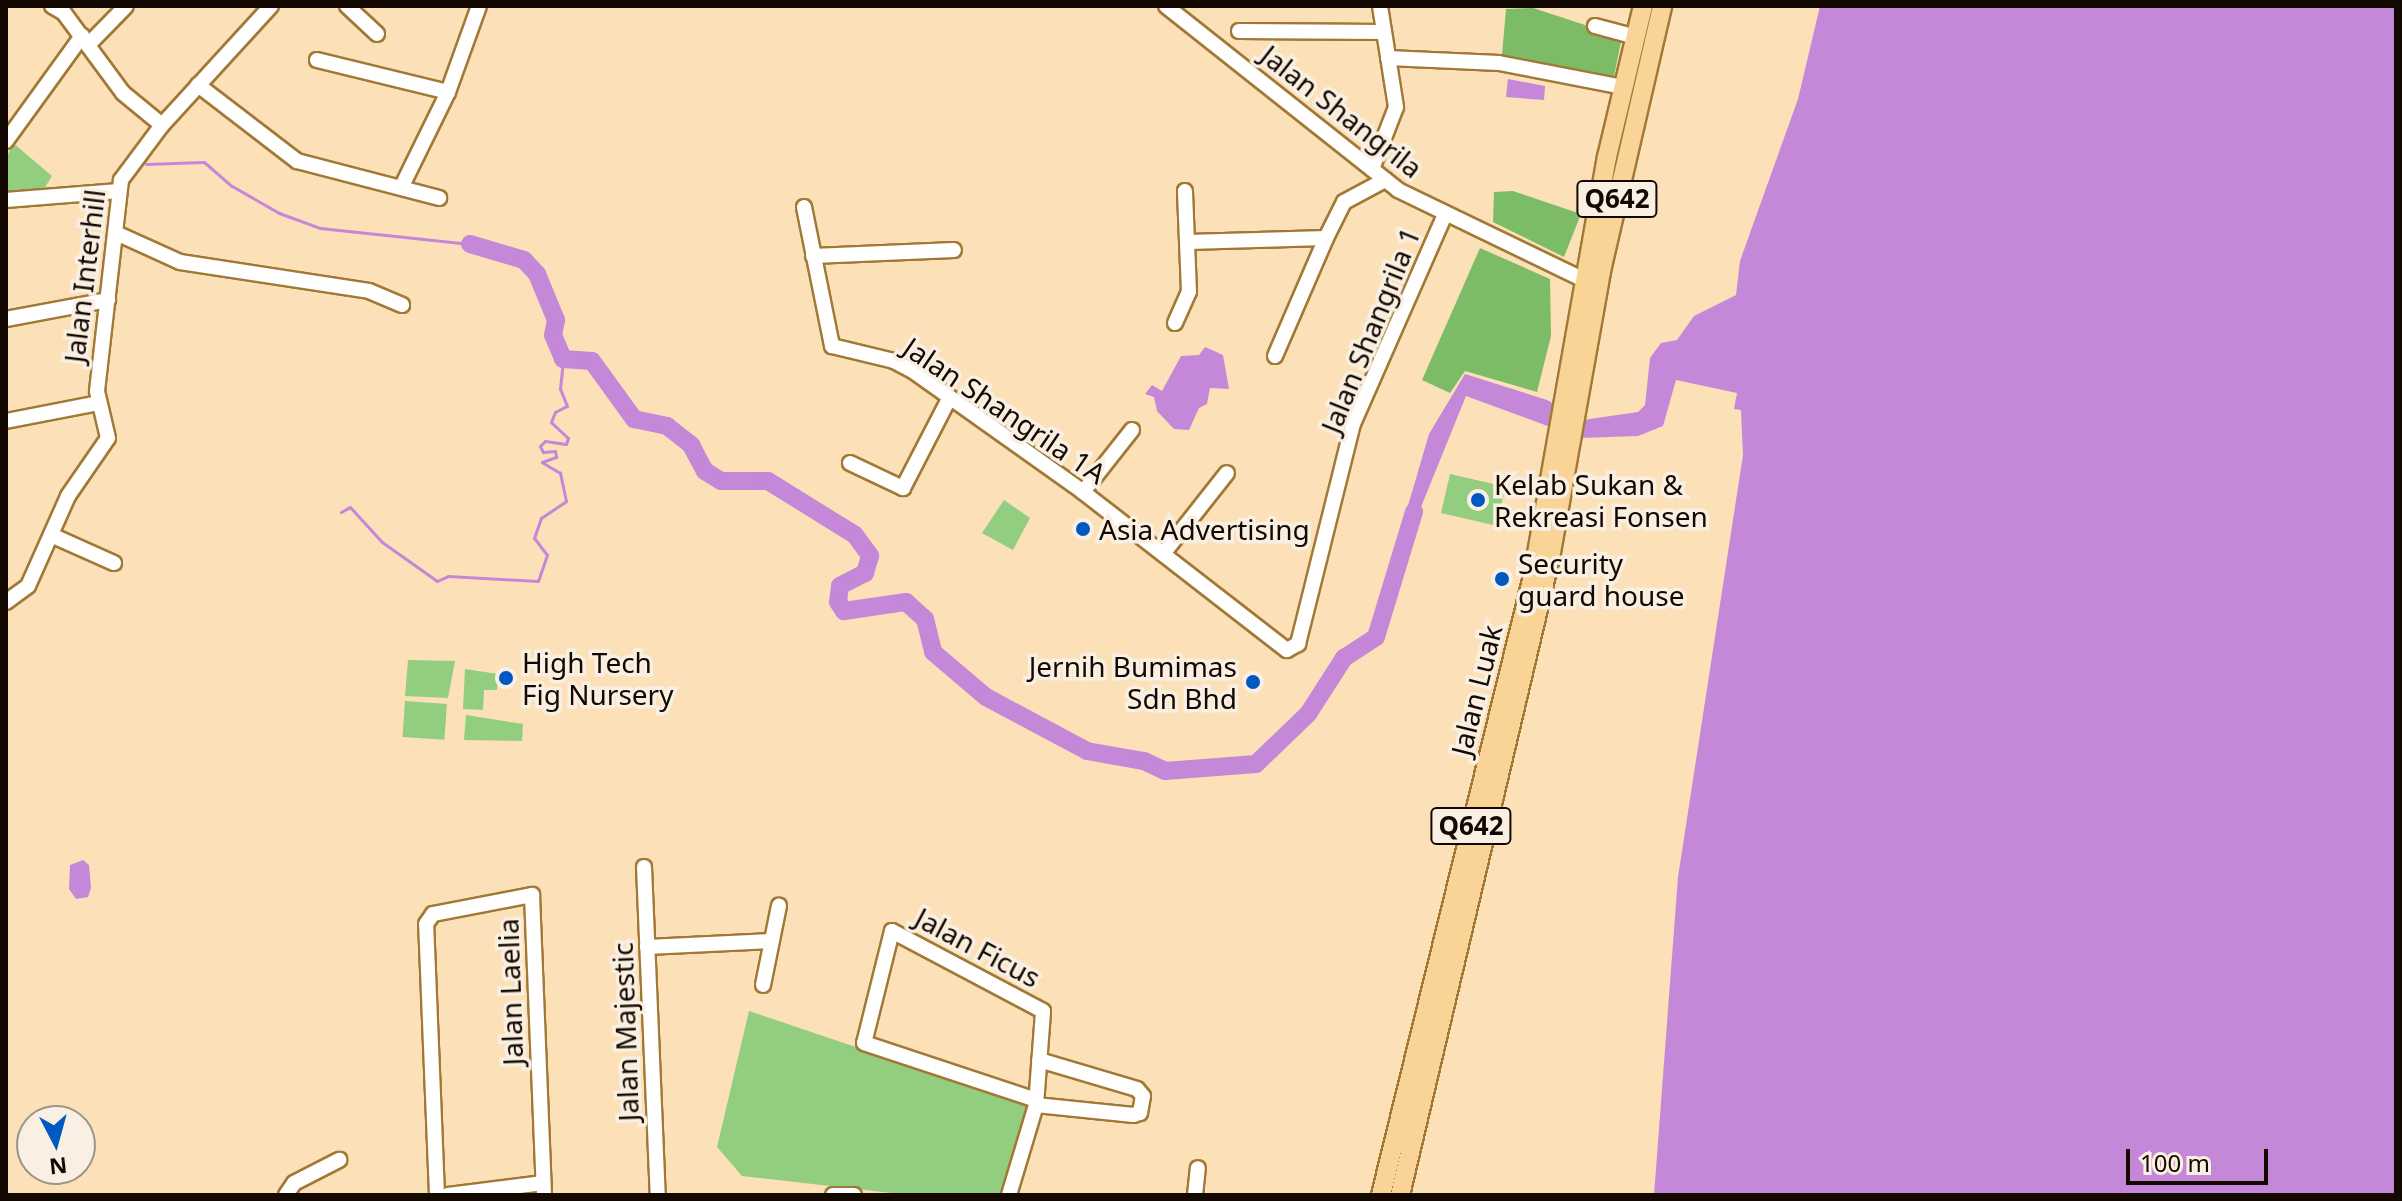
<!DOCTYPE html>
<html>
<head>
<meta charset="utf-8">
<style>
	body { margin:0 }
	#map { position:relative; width:2402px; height:1201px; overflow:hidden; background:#fbe0b8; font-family:"Noto Sans",sans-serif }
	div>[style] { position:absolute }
	.green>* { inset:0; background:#93cd7f; transform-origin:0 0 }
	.forest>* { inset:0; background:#7dbc67 }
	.water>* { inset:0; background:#c587d8 }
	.stream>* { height:3px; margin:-1.5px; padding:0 1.5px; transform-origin:1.5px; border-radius:1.5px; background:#c587d8 }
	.river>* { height:18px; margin:-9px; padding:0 9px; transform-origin:9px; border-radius:9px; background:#c587d8 }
	.roads { filter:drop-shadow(2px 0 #a27934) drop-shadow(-2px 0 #a27934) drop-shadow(0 2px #a27934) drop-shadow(0 -2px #a27934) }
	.minor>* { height:14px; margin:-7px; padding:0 7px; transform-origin:7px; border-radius:7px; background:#fff }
	.major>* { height:18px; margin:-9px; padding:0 9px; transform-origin:9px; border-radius:9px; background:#f9d496 }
	.dots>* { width:22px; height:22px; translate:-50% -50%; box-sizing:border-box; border:4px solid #f9f0e3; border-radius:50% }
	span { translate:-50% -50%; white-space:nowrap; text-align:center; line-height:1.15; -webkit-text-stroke:7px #f9f0e3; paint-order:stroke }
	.shield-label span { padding:2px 6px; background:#f9f0e3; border:2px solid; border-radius:6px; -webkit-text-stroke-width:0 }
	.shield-label { font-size:26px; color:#140900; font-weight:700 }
	.street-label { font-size:28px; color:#140900 }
	.poi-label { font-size:28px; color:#140900 }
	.left { translate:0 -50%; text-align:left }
	.right { translate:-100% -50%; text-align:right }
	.frame { position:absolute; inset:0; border:8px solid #140900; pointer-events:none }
	.north { position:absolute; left:16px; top:1105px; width:80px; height:80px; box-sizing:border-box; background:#f9f0e3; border:2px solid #9d9488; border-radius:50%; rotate:174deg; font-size:22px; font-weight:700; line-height:32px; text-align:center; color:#140900 }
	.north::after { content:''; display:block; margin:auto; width:28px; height:36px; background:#0058c1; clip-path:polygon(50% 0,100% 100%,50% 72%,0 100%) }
	.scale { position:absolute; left:2126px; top:1149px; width:142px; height:36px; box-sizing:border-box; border:4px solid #140900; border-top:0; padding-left:10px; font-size:24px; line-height:28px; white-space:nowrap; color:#140900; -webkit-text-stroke:6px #f9f0e3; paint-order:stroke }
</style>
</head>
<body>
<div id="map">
	<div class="green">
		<div style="clip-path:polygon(13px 143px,52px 176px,44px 189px,6px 193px,6px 159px)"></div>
		<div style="left:1450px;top:474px;width:57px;height:40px;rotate:13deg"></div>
		<div style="clip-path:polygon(1004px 500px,1030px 518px,1013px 550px,982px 533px)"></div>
		<div style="clip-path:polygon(408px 660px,455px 661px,448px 698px,405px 696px)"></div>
		<div style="clip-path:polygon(465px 669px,498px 674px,497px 690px,484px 690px,483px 710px,463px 709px)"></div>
		<div style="left:405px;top:701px;width:42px;height:36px;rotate:4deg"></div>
		<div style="clip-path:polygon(466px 715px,523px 724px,522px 741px,464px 740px)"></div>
		<div style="clip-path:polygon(749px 1011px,1025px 1104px,1029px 1108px,1004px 1195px,909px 1195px,742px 1176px,717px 1147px)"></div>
	</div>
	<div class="forest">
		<div style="clip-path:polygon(1533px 8px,1622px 37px,1614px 76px,1502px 55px,1506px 9px)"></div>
		<div style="clip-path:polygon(1513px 191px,1581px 214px,1564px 257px,1493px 222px,1494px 192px)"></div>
		<div style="clip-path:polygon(1480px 248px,1550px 279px,1551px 336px,1537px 392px,1465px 371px,1450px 393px,1422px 380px)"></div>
	</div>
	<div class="water">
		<div style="clip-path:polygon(1820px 6px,2396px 6px,2396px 1195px,1654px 1195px,1678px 877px,1743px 455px,1741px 410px,1734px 409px,1737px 393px,1676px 380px,1663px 426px,1638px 436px,1580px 438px,1466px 396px,1421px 507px,1406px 532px,1405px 516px,1429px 434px,1465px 374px,1547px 400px,1583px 420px,1638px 412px,1645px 405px,1650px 358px,1661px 343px,1677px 340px,1694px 316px,1736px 295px,1740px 261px,1798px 99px)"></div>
		<div style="clip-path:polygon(1508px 79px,1545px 86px,1544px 100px,1506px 97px)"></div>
		<div style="clip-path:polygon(1205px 347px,1223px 355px,1229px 389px,1210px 388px,1207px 404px,1199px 408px,1189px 430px,1174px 429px,1157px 411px,1154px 397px,1145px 394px,1152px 385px,1162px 391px,1181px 356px,1199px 355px)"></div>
		<div style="clip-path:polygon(83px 860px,89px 865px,91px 888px,88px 897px,76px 899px,69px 889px,70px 865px)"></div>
	</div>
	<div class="stream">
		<div style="left:146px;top:164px;width:58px;rotate:-2deg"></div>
		<div style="left:204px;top:162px;width:37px;rotate:41deg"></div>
		<div style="left:232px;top:186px;width:54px;rotate:29.9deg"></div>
		<div style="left:279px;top:213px;width:44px;rotate:20.1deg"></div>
		<div style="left:320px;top:228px;width:151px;rotate:6.1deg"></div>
		<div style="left:341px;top:512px;width:10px;rotate:-29deg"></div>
		<div style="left:350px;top:507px;width:47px;rotate:47.6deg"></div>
		<div style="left:382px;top:542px;width:67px;rotate:35.3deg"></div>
		<div style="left:437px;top:581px;width:12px;rotate:-24deg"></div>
		<div style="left:448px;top:576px;width:90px;rotate:3.2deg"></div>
		<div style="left:538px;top:581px;width:28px;rotate:-71deg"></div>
		<div style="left:547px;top:555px;width:21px;rotate:-127deg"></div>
		<div style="left:534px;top:538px;width:21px;rotate:-71deg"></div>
		<div style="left:541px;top:518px;width:30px;rotate:-34deg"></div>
		<div style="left:566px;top:501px;width:29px;rotate:-102deg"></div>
		<div style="left:560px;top:473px;width:21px;rotate:-149deg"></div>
		<div style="left:542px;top:462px;width:15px;rotate:-20deg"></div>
		<div style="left:556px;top:457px;width:6px;rotate:-99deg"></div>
		<div style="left:555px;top:451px;width:12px;rotate:175deg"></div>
		<div style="left:543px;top:452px;width:7px;rotate:-117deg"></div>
		<div style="left:540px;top:446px;width:7px;rotate:-45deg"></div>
		<div style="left:545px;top:441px;width:21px;rotate:8deg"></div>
		<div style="left:566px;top:444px;width:6px;rotate:-72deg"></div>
		<div style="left:568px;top:438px;width:23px;rotate:-137deg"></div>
		<div style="left:551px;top:422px;width:11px;rotate:-68deg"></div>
		<div style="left:555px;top:412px;width:13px;rotate:-27deg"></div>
		<div style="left:567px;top:406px;width:18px;rotate:-112deg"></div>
		<div style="left:560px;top:389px;width:30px;rotate:-84deg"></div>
	</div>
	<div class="river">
		<div style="left:470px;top:244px;width:56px;rotate:16.5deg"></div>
		<div style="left:524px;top:260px;width:19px;rotate:47deg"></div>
		<div style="left:537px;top:274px;width:50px;rotate:67.6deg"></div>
		<div style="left:556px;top:320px;width:15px;rotate:101deg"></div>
		<div style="left:553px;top:335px;width:26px;rotate:67deg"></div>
		<div style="left:563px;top:359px;width:29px;rotate:4deg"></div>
		<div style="left:592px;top:361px;width:72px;rotate:54.1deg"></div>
		<div style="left:634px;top:419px;width:34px;rotate:12deg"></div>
		<div style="left:667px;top:426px;width:31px;rotate:38deg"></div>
		<div style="left:691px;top:445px;width:30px;rotate:62deg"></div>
		<div style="left:705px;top:471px;width:19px;rotate:32deg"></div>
		<div style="left:721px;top:481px;width:47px"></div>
		<div style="left:768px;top:481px;width:102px;rotate:31.8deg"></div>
		<div style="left:855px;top:535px;width:26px;rotate:54deg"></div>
		<div style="left:870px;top:556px;width:18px;rotate:106deg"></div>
		<div style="left:865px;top:573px;width:28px;rotate:153deg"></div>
		<div style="left:840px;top:586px;width:16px;rotate:97deg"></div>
		<div style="left:838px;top:602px;width:11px;rotate:56deg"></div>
		<div style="left:844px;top:611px;width:63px;rotate:-8.3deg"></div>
		<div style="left:906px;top:602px;width:25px;rotate:42deg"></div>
		<div style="left:925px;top:619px;width:34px;rotate:76deg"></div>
		<div style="left:933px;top:652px;width:70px;rotate:40.3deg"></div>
		<div style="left:986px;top:697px;width:115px;rotate:28.1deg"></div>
		<div style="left:1087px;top:751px;width:58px;rotate:10deg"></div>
		<div style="left:1144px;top:761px;width:23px;rotate:25deg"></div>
		<div style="left:1165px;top:771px;width:91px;rotate:-4.4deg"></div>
		<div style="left:1256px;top:764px;width:72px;rotate:-43.9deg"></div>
		<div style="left:1308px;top:714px;width:67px;rotate:-57.3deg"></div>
		<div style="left:1344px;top:658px;width:38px;rotate:-33deg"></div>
		<div style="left:1376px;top:637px;width:131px;rotate:-73.1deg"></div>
	</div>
	<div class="roads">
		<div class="minor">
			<div style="left:52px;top:6px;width:14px;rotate:30deg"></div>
			<div style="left:64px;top:13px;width:99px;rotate:53.6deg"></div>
			<div style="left:123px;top:93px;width:50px;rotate:39.4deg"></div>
			<div style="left:347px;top:6px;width:41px;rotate:43deg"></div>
			<div style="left:1166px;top:6px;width:296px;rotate:38.4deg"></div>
			<div style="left:1398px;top:190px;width:207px;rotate:25.8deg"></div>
			<div style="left:1595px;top:26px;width:42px;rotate:15deg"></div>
			<div style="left:1239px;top:31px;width:145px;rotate:0.4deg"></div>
			<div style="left:88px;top:45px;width:54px;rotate:-45.7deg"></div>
			<div style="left:1388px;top:58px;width:111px;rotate:2.6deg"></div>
			<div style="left:1499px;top:63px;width:127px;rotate:10.9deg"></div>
			<div style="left:317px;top:60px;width:135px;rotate:13.7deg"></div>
			<div style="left:198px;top:85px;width:125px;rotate:37.5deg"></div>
			<div style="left:297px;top:161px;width:147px;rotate:14.6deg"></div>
			<div style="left:6px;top:141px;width:130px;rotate:-54.1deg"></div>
			<div style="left:1372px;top:169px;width:66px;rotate:-68.8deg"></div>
			<div style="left:1396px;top:107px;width:102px;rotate:-99deg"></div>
			<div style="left:402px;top:186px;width:105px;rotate:-63.9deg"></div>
			<div style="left:448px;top:92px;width:91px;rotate:-70.2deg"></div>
			<div style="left:6px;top:200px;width:113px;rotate:-4.6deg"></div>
			<div style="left:804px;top:207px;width:142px;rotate:78.6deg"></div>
			<div style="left:832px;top:346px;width:64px;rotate:13.6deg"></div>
			<div style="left:894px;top:361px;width:21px;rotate:28deg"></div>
			<div style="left:913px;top:371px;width:209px;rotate:35.4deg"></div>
			<div style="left:1083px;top:492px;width:258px;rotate:37.8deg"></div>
			<div style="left:1287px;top:650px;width:13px;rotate:-29deg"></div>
			<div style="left:1298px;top:644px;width:227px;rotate:-76deg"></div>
			<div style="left:1353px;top:424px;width:229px;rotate:-66.3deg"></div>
			<div style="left:116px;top:233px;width:70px;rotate:24.4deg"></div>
			<div style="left:180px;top:262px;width:191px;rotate:8.7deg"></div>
			<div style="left:369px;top:291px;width:36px;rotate:23deg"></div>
			<div style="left:1188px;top:242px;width:138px;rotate:-1.7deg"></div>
			<div style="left:1326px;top:238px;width:40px;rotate:-63.4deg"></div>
			<div style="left:1344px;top:202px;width:47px;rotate:-28.2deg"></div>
			<div style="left:813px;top:256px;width:141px;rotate:-2.4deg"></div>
			<div style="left:6px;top:319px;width:104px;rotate:-10.6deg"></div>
			<div style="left:1175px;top:323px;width:34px;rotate:-66deg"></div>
			<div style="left:1189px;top:292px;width:101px;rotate:-92.3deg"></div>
			<div style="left:1275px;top:356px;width:129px;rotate:-66.6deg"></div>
			<div style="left:6px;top:421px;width:95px;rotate:-11deg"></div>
			<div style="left:850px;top:463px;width:59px;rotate:25.3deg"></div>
			<div style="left:903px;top:488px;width:100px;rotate:-62.7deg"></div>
			<div style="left:1083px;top:492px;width:79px;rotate:-51.7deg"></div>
			<div style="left:51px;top:535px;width:69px;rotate:24deg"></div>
			<div style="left:1163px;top:554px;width:103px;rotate:-51.7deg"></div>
			<div style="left:6px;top:602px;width:27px;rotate:-36deg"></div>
			<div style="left:28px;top:586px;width:98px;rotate:-66deg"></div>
			<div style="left:68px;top:496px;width:70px;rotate:-55.4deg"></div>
			<div style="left:108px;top:438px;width:48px;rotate:-103.2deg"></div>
			<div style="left:97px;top:391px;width:212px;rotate:-83.5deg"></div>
			<div style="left:121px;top:180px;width:69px;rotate:-53.3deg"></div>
			<div style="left:162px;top:125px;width:161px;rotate:-47.5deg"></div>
			<div style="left:644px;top:867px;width:328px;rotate:87.6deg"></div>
			<div style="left:647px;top:947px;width:125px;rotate:-2.7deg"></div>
			<div style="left:763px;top:985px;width:81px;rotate:-78.6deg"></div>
			<div style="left:1036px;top:1105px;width:98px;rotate:5.9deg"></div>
			<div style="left:1133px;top:1115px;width:7px;rotate:-16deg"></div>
			<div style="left:1140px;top:1113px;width:17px;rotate:-80deg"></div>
			<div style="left:1143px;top:1096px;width:9px;rotate:-131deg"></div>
			<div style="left:1137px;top:1089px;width:102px;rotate:-163.5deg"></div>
			<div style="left:286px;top:1195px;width:14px;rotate:-56deg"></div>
			<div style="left:294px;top:1183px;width:51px;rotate:-27.1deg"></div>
			<div style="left:437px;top:1195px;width:271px;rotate:-92.3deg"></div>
			<div style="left:426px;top:924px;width:12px;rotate:-55deg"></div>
			<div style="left:433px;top:914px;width:101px;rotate:-10.9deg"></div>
			<div style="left:532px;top:895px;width:300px;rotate:87.7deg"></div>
			<div style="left:448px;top:1195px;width:96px;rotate:-7.2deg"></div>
			<div style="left:833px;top:1195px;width:21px"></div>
			<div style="left:1009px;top:1195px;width:94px;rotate:-73.3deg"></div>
			<div style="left:1036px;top:1105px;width:94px;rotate:-85.7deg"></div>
			<div style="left:1043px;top:1011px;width:171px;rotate:-152.1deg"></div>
			<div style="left:892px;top:931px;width:115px;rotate:104deg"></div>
			<div style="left:864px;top:1043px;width:181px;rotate:18.3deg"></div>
			<div style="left:1195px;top:1195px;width:27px;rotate:-84deg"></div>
		</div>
		<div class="major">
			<div style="left:1381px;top:1195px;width:637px;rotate:-76.2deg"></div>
			<div style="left:1533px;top:576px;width:425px;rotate:-80deg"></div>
			<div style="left:1607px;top:157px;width:155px;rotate:-76.6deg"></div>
			<div style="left:1400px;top:1195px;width:654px;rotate:-76.75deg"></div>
			<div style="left:1550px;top:558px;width:291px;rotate:-79.9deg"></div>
			<div style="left:1601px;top:271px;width:272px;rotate:-77deg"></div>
		</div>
	</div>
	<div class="dots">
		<div style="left:1478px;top:500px;background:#0058c1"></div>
		<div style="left:1083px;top:529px;background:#0058c1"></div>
		<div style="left:1502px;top:579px;background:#0058c1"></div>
		<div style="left:506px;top:678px;background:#0058c1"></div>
		<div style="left:1253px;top:682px;background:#0058c1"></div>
	</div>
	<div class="shield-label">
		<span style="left:1617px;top:199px">Q642</span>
		<span style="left:1471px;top:826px">Q642</span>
	</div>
	<div class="street-label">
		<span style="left:1342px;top:111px;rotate:38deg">Jalan Shangrila</span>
		<span style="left:84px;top:276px;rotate:-83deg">Jalan Interhill</span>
		<span style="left:1370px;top:330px;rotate:-68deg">Jalan Shangrila 1</span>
		<span style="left:1005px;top:410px;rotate:34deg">Jalan Shangrila 1A</span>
		<span style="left:1476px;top:690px;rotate:-76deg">Jalan Luak</span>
		<span style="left:978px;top:947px;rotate:28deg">Jalan Ficus</span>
		<span style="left:510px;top:992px;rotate:-92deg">Jalan Laelia</span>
		<span style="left:625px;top:1032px;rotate:-92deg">Jalan Majestic</span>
	</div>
	<div class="poi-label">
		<span class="left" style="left:1494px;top:500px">Kelab Sukan &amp;<br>Rekreasi Fonsen</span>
		<span class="left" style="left:1099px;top:529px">Asia Advertising</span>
		<span class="left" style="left:1518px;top:579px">Security<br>guard house</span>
		<span class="left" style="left:522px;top:678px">High Tech<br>Fig Nursery</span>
		<span class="right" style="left:1237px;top:682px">Jernih Bumimas<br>Sdn Bhd</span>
	</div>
	<div class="frame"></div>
	<div class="north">N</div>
	<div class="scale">100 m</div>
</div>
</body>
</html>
